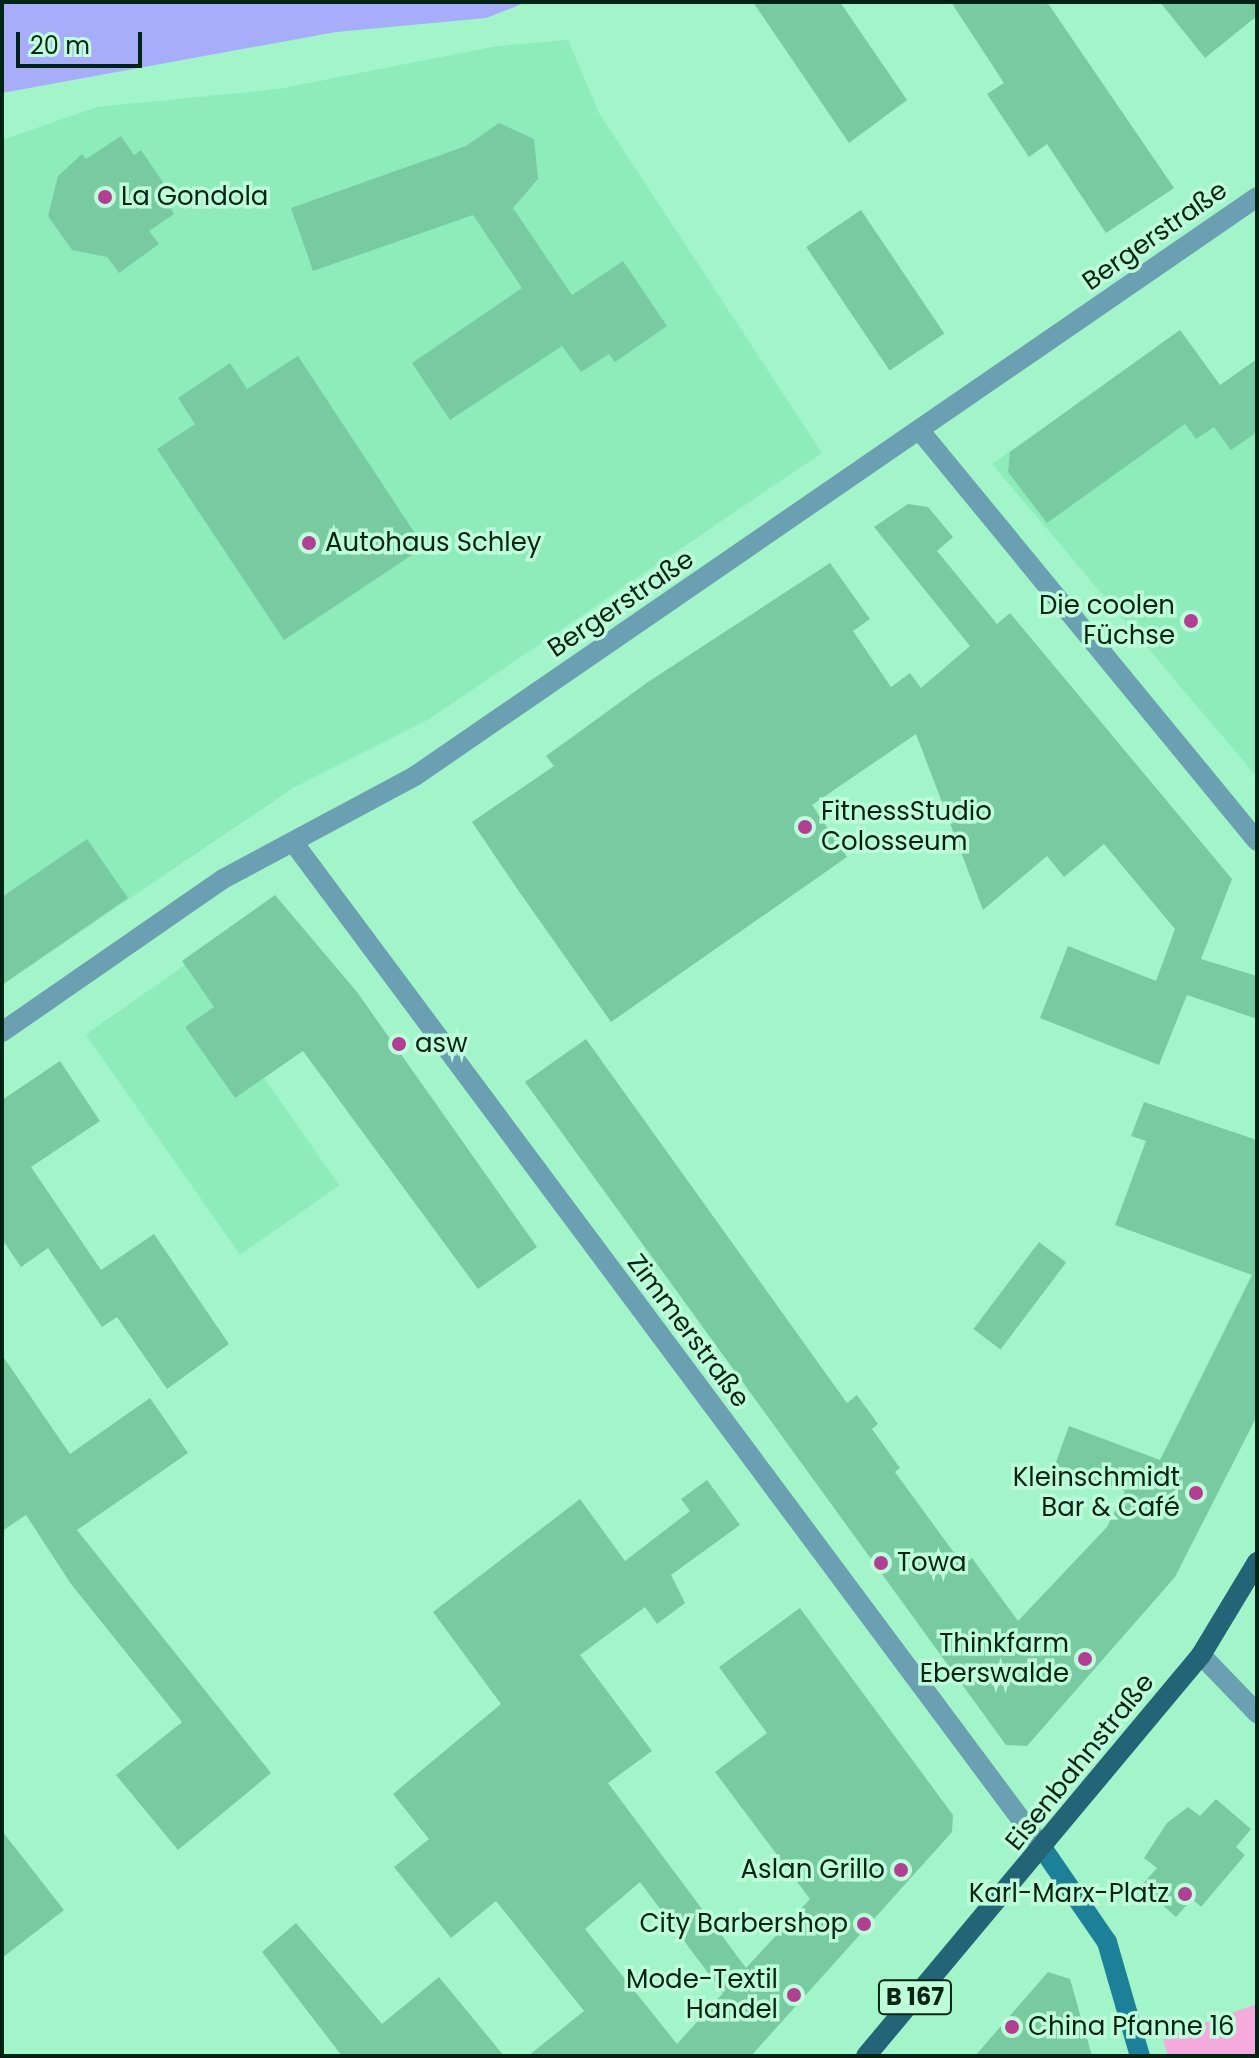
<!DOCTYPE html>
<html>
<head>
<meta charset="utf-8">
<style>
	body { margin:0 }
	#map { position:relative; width:1259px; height:2058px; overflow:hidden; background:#a1f5c8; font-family:Poppins,sans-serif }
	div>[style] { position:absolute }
	.built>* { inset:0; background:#8eecbb; transform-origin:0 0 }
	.green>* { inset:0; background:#f5a9dc }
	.water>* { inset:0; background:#a7adfa }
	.building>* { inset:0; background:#78cba0; transform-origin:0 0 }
	.minor>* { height:20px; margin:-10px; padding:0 10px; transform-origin:10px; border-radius:10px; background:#6aa0b1 }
	.secondary>* { height:20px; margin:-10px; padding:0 10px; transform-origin:10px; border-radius:10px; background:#1d8099 }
	.primary>* { height:20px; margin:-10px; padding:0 10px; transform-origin:10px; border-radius:10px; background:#236476 }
	.dots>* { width:22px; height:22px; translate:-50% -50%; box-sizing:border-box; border:4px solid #bcffda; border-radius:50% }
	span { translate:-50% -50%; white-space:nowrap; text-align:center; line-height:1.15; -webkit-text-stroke:7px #bcffda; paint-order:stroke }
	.shield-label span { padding:2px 6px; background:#bcffda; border:2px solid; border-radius:6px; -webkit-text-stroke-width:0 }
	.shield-label { font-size:24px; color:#002414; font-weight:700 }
	.poi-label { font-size:26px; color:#002414 }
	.left { translate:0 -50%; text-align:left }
	.right { translate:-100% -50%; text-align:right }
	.street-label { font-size:26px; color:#002414 }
	.frame { position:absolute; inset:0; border:4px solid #002414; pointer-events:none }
	.scale { position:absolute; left:16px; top:32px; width:126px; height:36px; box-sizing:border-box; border:4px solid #002414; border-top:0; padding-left:10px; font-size:24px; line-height:28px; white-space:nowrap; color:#002414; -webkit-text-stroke:6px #bcffda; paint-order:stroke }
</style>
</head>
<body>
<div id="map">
	<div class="built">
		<div style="clip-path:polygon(568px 40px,599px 113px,822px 453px,429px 719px,293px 788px,2px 985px,2px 140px,97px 107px,278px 89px,497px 46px)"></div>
		<div style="clip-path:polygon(1180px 330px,1257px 436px,1257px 777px,992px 464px)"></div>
		<div style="left:185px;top:965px;width:269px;height:121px;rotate:55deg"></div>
	</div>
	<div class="green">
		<div style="clip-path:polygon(1257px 2004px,1257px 2056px,1168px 2056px,1163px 2038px)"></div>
	</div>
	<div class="water">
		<div style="clip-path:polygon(2px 2px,527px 2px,486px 18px,336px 32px,2px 93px)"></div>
	</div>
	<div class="building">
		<div style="clip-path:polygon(753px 2px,840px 2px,907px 100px,849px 143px)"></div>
		<div style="clip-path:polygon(951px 2px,1047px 2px,1174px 188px,1106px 233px,1047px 144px,1029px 157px,987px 94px,1004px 83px)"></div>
		<div style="clip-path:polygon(1160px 2px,1257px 2px,1257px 16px,1205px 58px)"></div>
		<div style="clip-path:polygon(499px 123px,534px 139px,538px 179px,513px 208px,572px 295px,623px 261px,667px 326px,615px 362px,609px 354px,581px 372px,562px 346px,450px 420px,412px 363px,522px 288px,473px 215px,313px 271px,291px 208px,466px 146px)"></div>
		<div style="clip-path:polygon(121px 136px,134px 155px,141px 150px,169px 191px,163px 195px,174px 214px,149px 231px,159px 244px,119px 273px,107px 257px,72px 250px,48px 216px,58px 176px,82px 154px,86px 159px)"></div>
		<div style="left:861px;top:210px;width:149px;height:66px;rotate:56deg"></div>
		<div style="clip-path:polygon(1180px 330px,1220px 385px,1257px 359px,1257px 432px,1231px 450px,1214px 427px,1196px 439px,1185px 424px,1047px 523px,1008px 472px,1010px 452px)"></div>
		<div style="clip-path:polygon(298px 356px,424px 547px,284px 640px,157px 449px,195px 424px,178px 398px,230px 363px,247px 389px)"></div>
		<div style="clip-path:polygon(908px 504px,928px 507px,953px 537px,937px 551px,997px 624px,1010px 613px,1232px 879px,1201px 959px,1257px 976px,1257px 1019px,1187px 995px,1159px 1065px,1040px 1018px,1068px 946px,1156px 981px,1175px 929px,1104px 844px,1064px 877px,1047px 856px,983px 910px,916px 734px,812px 805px,847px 857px,611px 1022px,518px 890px,472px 822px,554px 766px,546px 756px,648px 682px,830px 563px,870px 619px,853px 631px,891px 687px,910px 673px,921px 688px,970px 646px,874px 527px)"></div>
		<div style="clip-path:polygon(87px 839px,128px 898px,2px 985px,2px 897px)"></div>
		<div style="clip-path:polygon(275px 895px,357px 992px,537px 1247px,478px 1289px,303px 1051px,235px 1098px,185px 1027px,214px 1007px,182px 961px)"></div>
		<div style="clip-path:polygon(586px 1039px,847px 1403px,857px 1395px,878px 1424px,872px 1429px,900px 1468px,895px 1472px,963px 1565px,972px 1558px,1018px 1621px,1107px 1527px,1125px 1491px,1055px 1465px,1069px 1426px,1160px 1460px,1252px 1275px,1115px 1225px,1146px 1141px,1131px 1136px,1144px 1102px,1257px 1140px,1257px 1416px,1175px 1577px,1027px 1746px,1006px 1745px,525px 1082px)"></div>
		<div style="clip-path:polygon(60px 1061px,100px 1121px,31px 1167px,101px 1270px,154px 1234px,229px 1344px,167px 1389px,117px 1317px,102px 1327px,48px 1248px,21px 1267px,2px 1239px,2px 1100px)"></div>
		<div style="left:1039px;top:1242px;width:34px;height:109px;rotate:37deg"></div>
		<div style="clip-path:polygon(2px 1355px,70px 1454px,150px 1398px,188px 1453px,77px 1530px,271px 1773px,178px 1850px,116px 1775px,182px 1722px,71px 1584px,26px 1515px,2px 1531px)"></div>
		<div style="clip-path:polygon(evenodd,707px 1480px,740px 1525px,671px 1575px,685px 1603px,657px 1624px,645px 1607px,580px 1655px,652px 1751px,608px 1783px,746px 1968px,810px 1899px,715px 1772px,767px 1733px,719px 1667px,800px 1608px,953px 1815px,952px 1832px,751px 2056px,528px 2056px,584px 2011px,496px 1901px,451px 1938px,394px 1867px,429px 1839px,393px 1794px,501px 1704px,433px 1612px,580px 1499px,625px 1561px,690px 1511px,681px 1499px,707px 1480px,640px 1882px,723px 1993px,677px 2044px,585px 1929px,640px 1882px)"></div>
		<div style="clip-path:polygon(1216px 1799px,1251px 1829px,1236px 1847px,1245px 1855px,1201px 1907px,1192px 1899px,1176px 1917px,1141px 1886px,1157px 1868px,1144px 1858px,1167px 1823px,1188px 1807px,1200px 1816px)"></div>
		<div style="clip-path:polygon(2px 1831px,64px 1910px,2px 1958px)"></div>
		<div style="clip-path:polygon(296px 1923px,382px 2024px,439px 1977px,504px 2056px,342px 2056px,262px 1952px)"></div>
		<div style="clip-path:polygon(1048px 1972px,1070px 1979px,1092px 2056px,975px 2056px)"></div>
	</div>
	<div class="minor">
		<div style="left:921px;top:432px;width:529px;rotate:50.6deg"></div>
		<div style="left:293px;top:842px;width:1256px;rotate:53.32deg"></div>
		<div style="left:2px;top:1032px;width:269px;rotate:-34.7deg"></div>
		<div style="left:223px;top:879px;width:218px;rotate:-28.2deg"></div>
		<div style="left:415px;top:776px;width:1022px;rotate:-34.51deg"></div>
		<div style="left:1201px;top:1655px;width:81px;rotate:46deg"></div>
	</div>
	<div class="secondary">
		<div style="left:1043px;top:1849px;width:113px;rotate:55.5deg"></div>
		<div style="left:1107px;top:1942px;width:119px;rotate:73.9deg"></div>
	</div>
	<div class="primary">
		<div style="left:866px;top:2056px;width:523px;rotate:-50.12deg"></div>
		<div style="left:1201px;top:1655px;width:109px;rotate:-58.9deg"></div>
	</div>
	<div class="dots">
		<div style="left:105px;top:197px;background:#b43e94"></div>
		<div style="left:309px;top:543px;background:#b43e94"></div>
		<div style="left:1191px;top:621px;background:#b43e94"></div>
		<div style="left:805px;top:827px;background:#b43e94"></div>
		<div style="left:399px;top:1044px;background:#b43e94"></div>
		<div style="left:1196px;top:1493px;background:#b43e94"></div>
		<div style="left:881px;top:1563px;background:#b43e94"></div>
		<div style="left:1085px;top:1659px;background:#b43e94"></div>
		<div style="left:901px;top:1870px;background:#b43e94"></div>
		<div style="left:1185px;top:1894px;background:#b43e94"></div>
		<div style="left:864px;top:1924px;background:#b43e94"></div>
		<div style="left:794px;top:1995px;background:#b43e94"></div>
		<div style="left:1012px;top:2027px;background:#b43e94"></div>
	</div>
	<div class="shield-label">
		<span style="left:915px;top:1997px">B 167</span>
	</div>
	<div class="poi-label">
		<span class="left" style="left:121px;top:197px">La Gondola</span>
		<span class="left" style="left:325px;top:543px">Autohaus Schley</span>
		<span class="right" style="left:1175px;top:621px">Die coolen<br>Füchse</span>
		<span class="left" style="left:821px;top:827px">FitnessStudio<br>Colosseum</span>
		<span class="left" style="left:415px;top:1044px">asw</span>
		<span class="right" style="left:1180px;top:1493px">Kleinschmidt<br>Bar &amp; Café</span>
		<span class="left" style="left:897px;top:1563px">Towa</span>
		<span class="right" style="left:1069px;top:1659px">Thinkfarm<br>Eberswalde</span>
		<span class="right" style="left:885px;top:1870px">Aslan Grillo</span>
		<span class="right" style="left:1169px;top:1894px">Karl-Marx-Platz</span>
		<span class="right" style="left:848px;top:1924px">City Barbershop</span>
		<span class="right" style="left:778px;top:1995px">Mode-Textil<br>Handel</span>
		<span class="left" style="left:1028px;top:2027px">China Pfanne 16</span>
	</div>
	<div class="street-label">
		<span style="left:1155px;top:236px;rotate:-35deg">Bergerstraße</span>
		<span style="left:621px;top:604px;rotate:-34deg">Bergerstraße</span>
		<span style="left:688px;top:1331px;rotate:53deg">Zimmerstraße</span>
		<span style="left:1080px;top:1762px;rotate:-51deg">Eisenbahnstraße</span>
	</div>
	<div class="frame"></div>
	<div class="scale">20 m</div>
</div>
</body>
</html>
